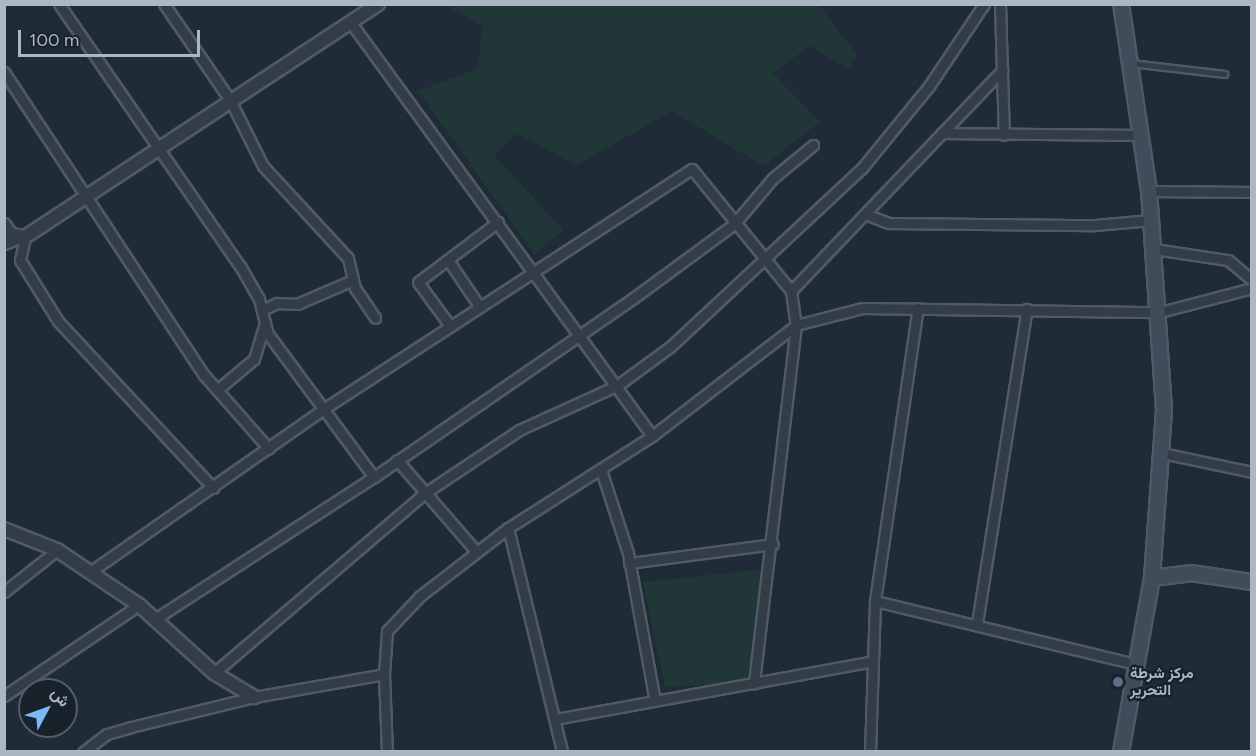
<!DOCTYPE html>
<html>
<head>
<meta charset="utf-8">
<style>
	body { margin:0 }
	#map { position:relative; width:1256px; height:756px; overflow:hidden; background:#1f2b36; font-family:Figtree,Vazirmatn,sans-serif }
	div>[style] { position:absolute }
	.green>* { inset:0; background:#213737 }
	.roads { filter:drop-shadow(2px 0 #505a65) drop-shadow(-2px 0 #505a65) drop-shadow(0 2px #505a65) drop-shadow(0 -2px #505a65) }
	.service>* { height:4.5px; margin:-2.25px; padding:0 2.25px; transform-origin:2.25px; border-radius:2.25px; background:#323d47 }
	.minor>* { height:9px; margin:-4.5px; padding:0 4.5px; transform-origin:4.5px; border-radius:4.5px; background:#323d47 }
	.tertiary>* { height:12px; margin:-6px; padding:0 6px; transform-origin:6px; border-radius:6px; background:#323d47 }
	.secondary>* { height:14px; margin:-7px; padding:0 7px; transform-origin:7px; border-radius:7px; background:#404c5a }
	.dots>* { width:16px; height:16px; translate:-50% -50%; box-sizing:border-box; border:3px solid #18222b; border-radius:50% }
	span { translate:-50% -50%; white-space:nowrap; text-align:center; line-height:1.15; -webkit-text-stroke:4.5px #18222b; paint-order:stroke }
	.poi-label { font-size:15px; color:#acb7c4; font-weight:700 }
	.left { translate:0 -50%; text-align:left }
	.frame { position:absolute; inset:0; border:6px solid #acb7c4; pointer-events:none }
	.north { position:absolute; left:18px; top:678px; width:60px; height:60px; box-sizing:border-box; background:#18222b; border:2px solid #535e68; border-radius:50%; rotate:49deg; font-size:16px; font-weight:700; line-height:24px; text-align:center; color:#acb7c4 }
	.north::after { content:''; display:block; margin:auto; width:21px; height:27px; background:#7cb7f9; clip-path:polygon(50% 0,100% 100%,50% 72%,0 100%) }
	.scale { position:absolute; left:18px; top:30px; width:182px; height:27px; box-sizing:border-box; border:3px solid #acb7c4; border-top:0; padding-left:8px; font-size:18px; line-height:21px; white-space:nowrap; color:#acb7c4; -webkit-text-stroke:4px #18222b; paint-order:stroke }
</style>
</head>
<body>
<div id="map">
	<div class="green">
		<div style="clip-path:polygon(445px 5px,819px 5px,857px 55px,848px 69px,810px 46px,773px 73px,820px 122px,763px 166px,672px 111px,577px 165px,517px 134px,494px 155px,563px 230px,535px 255px,418px 91px,477px 69px,483px 26px)"></div>
		<div style="clip-path:polygon(766px 569px,747px 682px,665px 687px,643px 582px)"></div>
	</div>
	<div class="roads">
		<div class="service">
			<div style="left:1131px;top:63px;width:94px;rotate:6.7deg"></div>
		</div>
		<div class="minor">
			<div style="left:59px;top:4px;width:318px;rotate:55.4deg"></div>
			<div style="left:240px;top:266px;width:38px;rotate:60deg"></div>
			<div style="left:259px;top:299px;width:36px;rotate:76deg"></div>
			<div style="left:268px;top:334px;width:178px;rotate:53.5deg"></div>
			<div style="left:164px;top:4px;width:116px;rotate:55.5deg"></div>
			<div style="left:230px;top:100px;width:74px;rotate:63.4deg"></div>
			<div style="left:263px;top:166px;width:125px;rotate:47.3deg"></div>
			<div style="left:348px;top:258px;width:31px;rotate:77deg"></div>
			<div style="left:355px;top:288px;width:36px;rotate:56deg"></div>
			<div style="left:1000px;top:4px;width:131px;rotate:88.3deg"></div>
			<div style="left:351px;top:23px;width:511px;rotate:53.91deg"></div>
			<div style="left:4px;top:72px;width:363px;rotate:56.6deg"></div>
			<div style="left:204px;top:375px;width:98px;rotate:48.7deg"></div>
			<div style="left:942px;top:133px;width:196px;rotate:0.6deg"></div>
			<div style="left:1149px;top:191px;width:103px;rotate:0.6deg"></div>
			<div style="left:865px;top:214px;width:26px;rotate:21deg"></div>
			<div style="left:889px;top:223px;width:206px;rotate:0.6deg"></div>
			<div style="left:1095px;top:225px;width:56px;rotate:-5.1deg"></div>
			<div style="left:25px;top:237px;width:24px;rotate:102deg"></div>
			<div style="left:20px;top:260px;width:72px;rotate:58.1deg"></div>
			<div style="left:58px;top:321px;width:228px;rotate:47.1deg"></div>
			<div style="left:4px;top:244px;width:16px;rotate:-22deg"></div>
			<div style="left:1154px;top:249px;width:75px;rotate:8.5deg"></div>
			<div style="left:1228px;top:260px;width:31px;rotate:40deg"></div>
			<div style="left:448px;top:260px;width:55px;rotate:56deg"></div>
			<div style="left:791px;top:291px;width:306px;rotate:-46.3deg"></div>
			<div style="left:262px;top:310px;width:17px;rotate:-25deg"></div>
			<div style="left:277px;top:303px;width:20px;rotate:3deg"></div>
			<div style="left:297px;top:304px;width:61px;rotate:-23.2deg"></div>
			<div style="left:450px;top:326px;width:54px;rotate:-126deg"></div>
			<div style="left:418px;top:282px;width:100px;rotate:-36.9deg"></div>
			<div style="left:217px;top:390px;width:48px;rotate:-40deg"></div>
			<div style="left:254px;top:359px;width:38px;rotate:-73deg"></div>
			<div style="left:1162px;top:453px;width:92px;rotate:11.9deg"></div>
			<div style="left:397px;top:460px;width:119px;rotate:49.1deg"></div>
			<div style="left:601px;top:470px;width:87px;rotate:72deg"></div>
			<div style="left:628px;top:553px;width:150px;rotate:79.7deg"></div>
			<div style="left:508px;top:528px;width:230px;rotate:76.4deg"></div>
			<div style="left:629px;top:563px;width:145px;rotate:-7.5deg"></div>
			<div style="left:90px;top:572px;width:287px;rotate:-34.9deg"></div>
			<div style="left:325px;top:408px;width:438px;rotate:-33.1deg"></div>
			<div style="left:692px;top:169px;width:157px;rotate:50.9deg"></div>
			<div style="left:791px;top:291px;width:34px;rotate:82deg"></div>
			<div style="left:796px;top:325px;width:361px;rotate:96.7deg"></div>
			<div style="left:4px;top:592px;width:68px;rotate:-38.4deg"></div>
			<div style="left:875px;top:601px;width:268px;rotate:13.6deg"></div>
			<div style="left:155px;top:619px;width:261px;rotate:-33deg"></div>
			<div style="left:374px;top:477px;width:313px;rotate:-34.6deg"></div>
			<div style="left:632px;top:299px;width:127px;rotate:-36.3deg"></div>
			<div style="left:734px;top:224px;width:60px;rotate:-49.7deg"></div>
			<div style="left:773px;top:178px;width:52px;rotate:-39.5deg"></div>
			<div style="left:977px;top:623px;width:318px;rotate:-81deg"></div>
			<div style="left:214px;top:673px;width:277px;rotate:-40.5deg"></div>
			<div style="left:425px;top:493px;width:113px;rotate:-33.8deg"></div>
			<div style="left:519px;top:430px;width:109px;rotate:-24.4deg"></div>
			<div style="left:618px;top:385px;width:64px;rotate:-36.2deg"></div>
			<div style="left:670px;top:347px;width:262px;rotate:-43deg"></div>
			<div style="left:862px;top:168px;width:106px;rotate:-50.7deg"></div>
			<div style="left:929px;top:86px;width:99px;rotate:-56.1deg"></div>
			<div style="left:384px;top:674px;width:78px;rotate:87.8deg"></div>
			<div style="left:4px;top:696px;width:163px;rotate:-34deg"></div>
			<div style="left:555px;top:719px;width:319px;rotate:-10.3deg"></div>
			<div style="left:83px;top:752px;width:30px;rotate:-37deg"></div>
			<div style="left:107px;top:734px;width:25px;rotate:-16deg"></div>
			<div style="left:131px;top:727px;width:127px;rotate:-13.7deg"></div>
			<div style="left:254px;top:697px;width:132px;rotate:-10deg"></div>
			<div style="left:384px;top:674px;width:43px;rotate:-86deg"></div>
			<div style="left:387px;top:631px;width:48px;rotate:-46.7deg"></div>
			<div style="left:420px;top:596px;width:111px;rotate:-37.7deg"></div>
			<div style="left:508px;top:528px;width:171px;rotate:-32.6deg"></div>
			<div style="left:652px;top:436px;width:182px;rotate:-37.6deg"></div>
			<div style="left:796px;top:325px;width:68px;rotate:-14.4deg"></div>
			<div style="left:862px;top:308px;width:298px;rotate:0.8deg"></div>
			<div style="left:1160px;top:312px;width:95px;rotate:-14.6deg"></div>
			<div style="left:870px;top:752px;width:151px;rotate:-88.1deg"></div>
			<div style="left:875px;top:601px;width:296px;rotate:-81.7deg"></div>
		</div>
		<div class="tertiary">
			<div style="left:4px;top:225px;width:12px;rotate:55deg"></div>
			<div style="left:11px;top:235px;width:14px;rotate:8deg"></div>
			<div style="left:25px;top:237px;width:423px;rotate:-33.4deg"></div>
			<div style="left:4px;top:529px;width:57px;rotate:21.6deg"></div>
			<div style="left:57px;top:550px;width:99px;rotate:33.9deg"></div>
			<div style="left:139px;top:605px;width:101px;rotate:42.2deg"></div>
			<div style="left:214px;top:673px;width:47px;rotate:31deg"></div>
		</div>
		<div class="secondary">
			<div style="left:1152px;top:578px;width:39px;rotate:-7deg"></div>
			<div style="left:1191px;top:573px;width:62px;rotate:8.4deg"></div>
			<div style="left:1121px;top:752px;width:177px;rotate:-79.9deg"></div>
			<div style="left:1152px;top:578px;width:168px;rotate:-85.9deg"></div>
			<div style="left:1164px;top:410px;width:220px;rotate:-93.9deg"></div>
			<div style="left:1149px;top:191px;width:189px;rotate:-98.5deg"></div>
		</div>
	</div>
	<div class="dots">
		<div style="left:1118px;top:682px;background:#5c6f8a"></div>
	</div>
	<div class="poi-label">
		<span class="left" style="left:1130px;top:682px">مركز شرطة<br>التحرير</span>
	</div>
	<div class="frame"></div>
	<div class="north">ش</div>
	<div class="scale">100 m</div>
</div>
</body>
</html>
